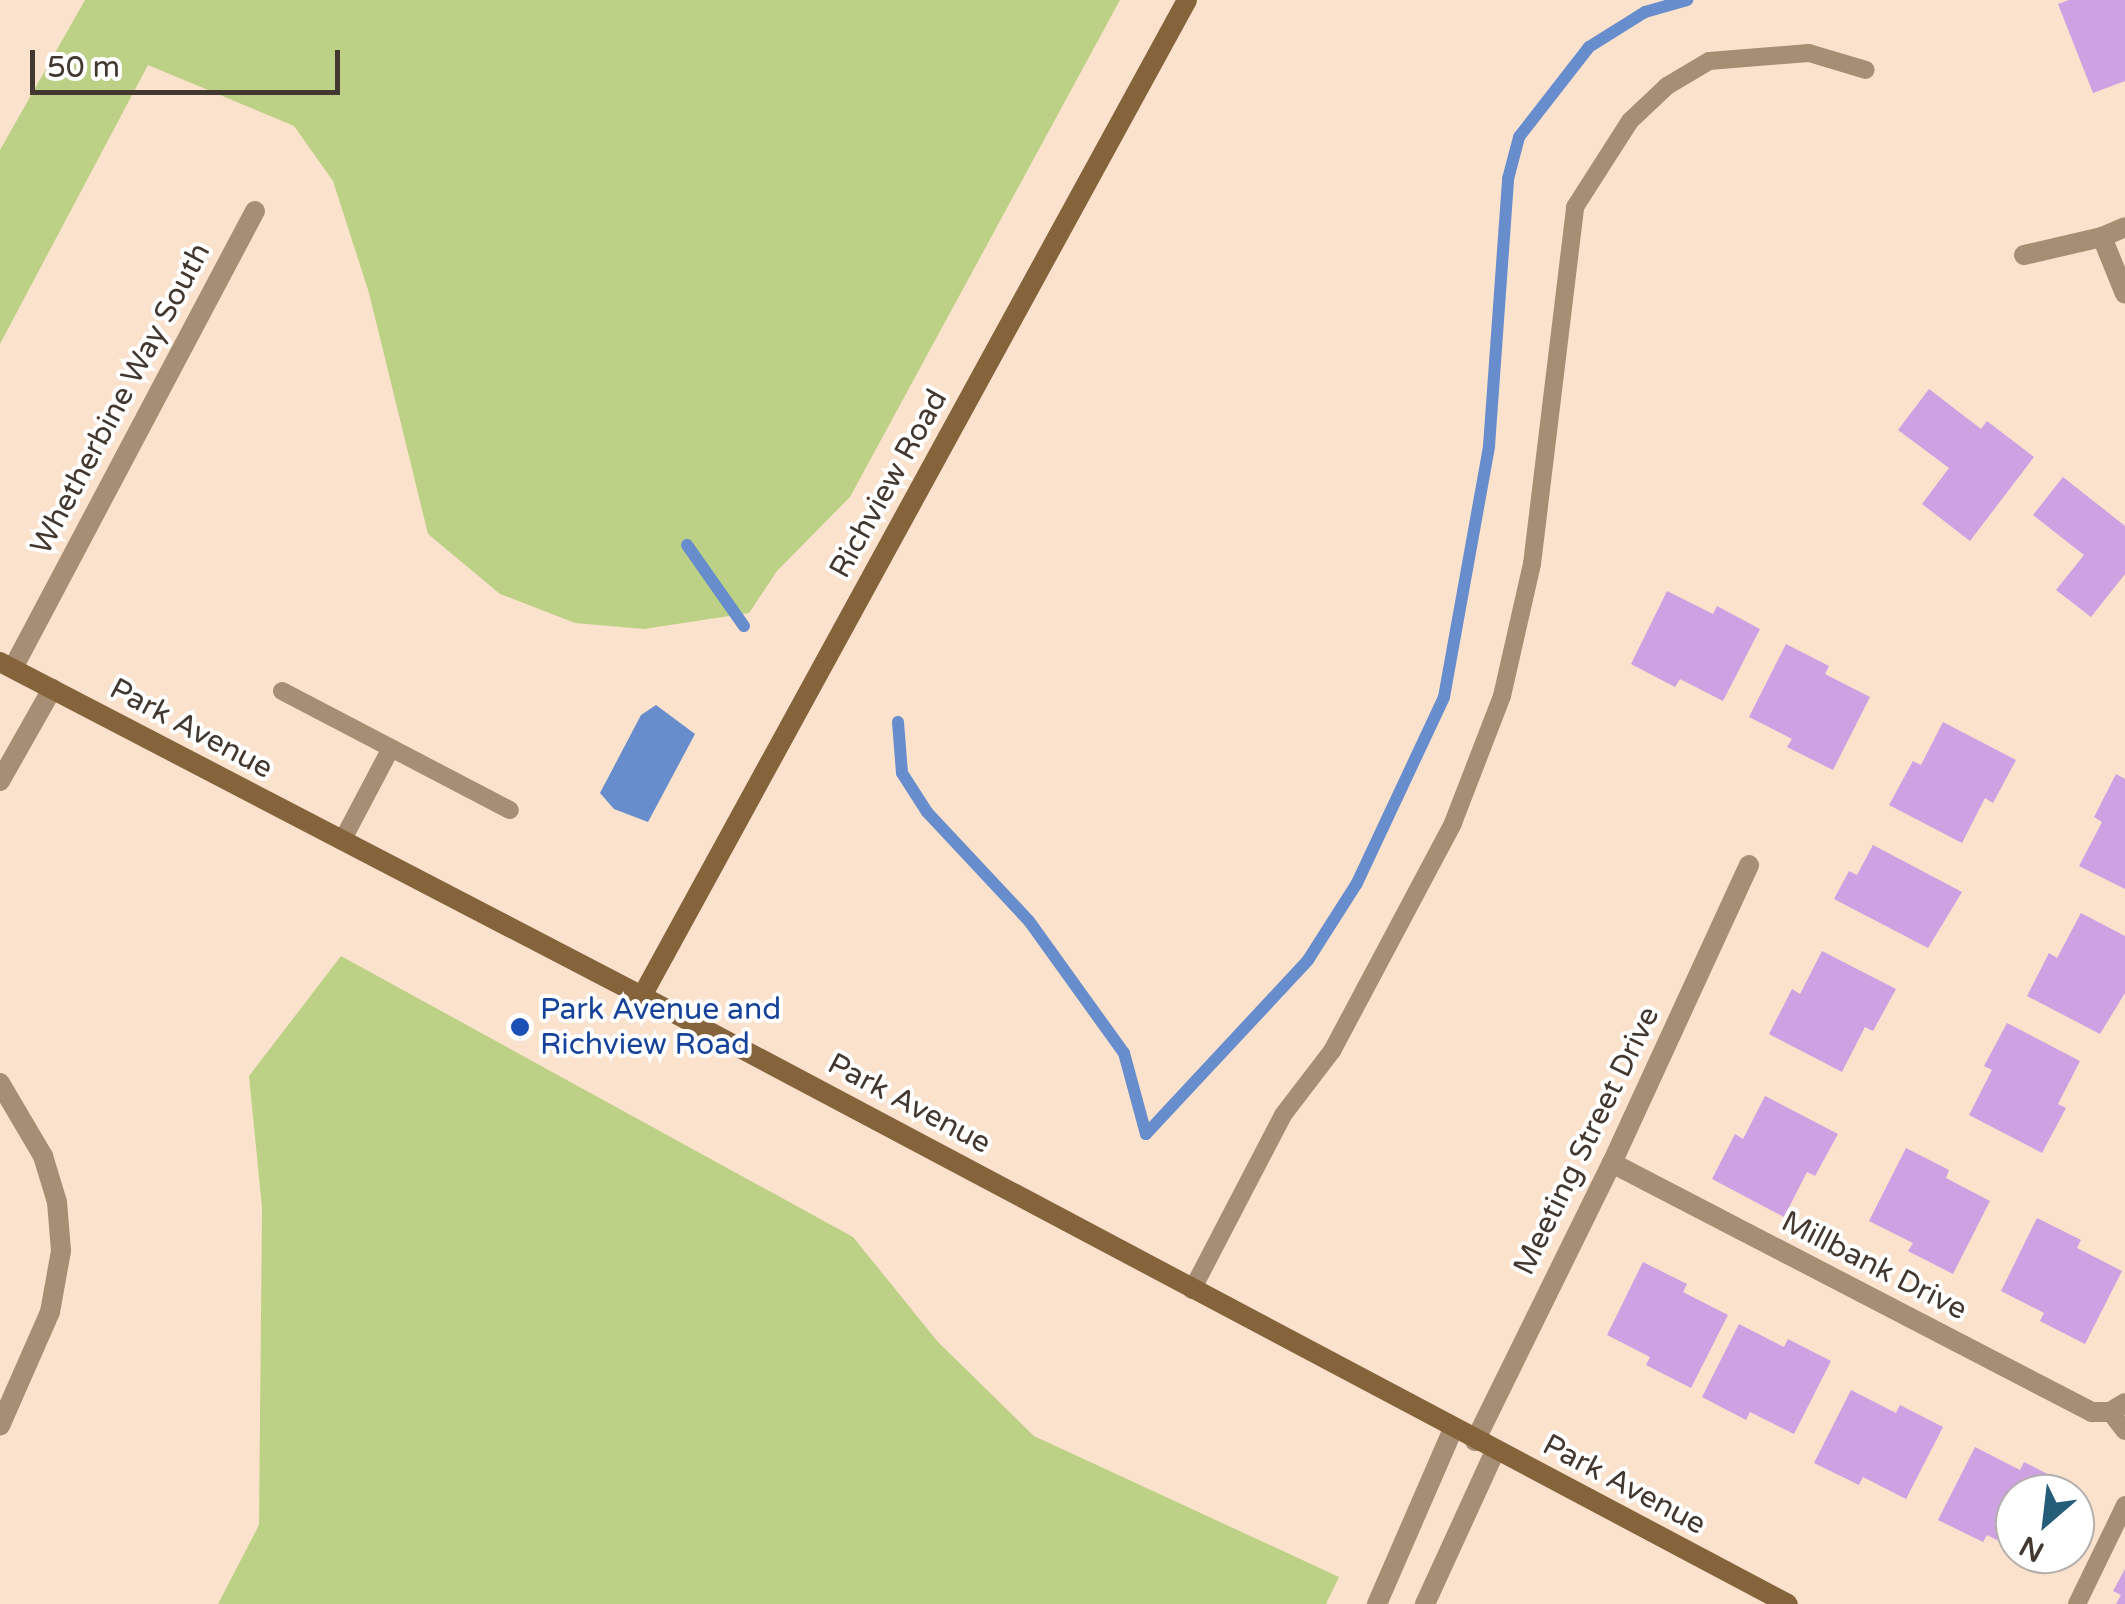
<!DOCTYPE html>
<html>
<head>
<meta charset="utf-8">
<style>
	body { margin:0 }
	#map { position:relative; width:2125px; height:1604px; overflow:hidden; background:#fbe2cd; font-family:"Varela Round",sans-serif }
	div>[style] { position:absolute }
	.green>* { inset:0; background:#bdd186 }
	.water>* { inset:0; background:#678dcc }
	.stream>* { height:12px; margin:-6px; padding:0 6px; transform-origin:6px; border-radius:6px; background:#678dcc }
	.building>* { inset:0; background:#cea1e3 }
	.lane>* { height:18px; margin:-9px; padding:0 9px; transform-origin:9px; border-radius:9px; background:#a68e74 }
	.street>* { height:20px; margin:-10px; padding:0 10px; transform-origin:10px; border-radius:10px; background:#a68e74 }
	.secondary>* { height:20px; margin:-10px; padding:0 10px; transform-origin:10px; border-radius:10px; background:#85633b }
	.dots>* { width:28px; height:28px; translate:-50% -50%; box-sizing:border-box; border:5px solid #fff; border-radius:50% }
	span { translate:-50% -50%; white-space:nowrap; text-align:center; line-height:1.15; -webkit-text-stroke:8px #fff; paint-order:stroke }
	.street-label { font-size:30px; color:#423830 }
	.transit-label { font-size:30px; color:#164399 }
	.left { translate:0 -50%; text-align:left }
	.north { position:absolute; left:1995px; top:1474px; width:100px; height:100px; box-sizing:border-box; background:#fff; border:2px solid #b3afac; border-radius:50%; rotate:208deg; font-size:28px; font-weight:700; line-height:40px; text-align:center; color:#423830 }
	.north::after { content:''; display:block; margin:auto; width:35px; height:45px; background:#255d78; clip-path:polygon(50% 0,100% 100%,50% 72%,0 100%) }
	.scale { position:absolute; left:30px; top:50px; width:310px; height:45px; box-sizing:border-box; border:5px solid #423830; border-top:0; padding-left:12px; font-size:30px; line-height:35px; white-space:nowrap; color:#423830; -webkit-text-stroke:8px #fff; paint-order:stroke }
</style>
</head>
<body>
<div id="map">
	<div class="green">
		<div style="clip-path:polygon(85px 0,1120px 0,850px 497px,777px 571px,749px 613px,644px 629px,575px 623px,500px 594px,428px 534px,369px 293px,333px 181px,294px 126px,148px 65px,0 344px,0 150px)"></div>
		<div style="clip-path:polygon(341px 956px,853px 1237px,938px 1342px,1034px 1436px,1339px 1577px,1326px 1604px,218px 1604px,259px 1525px,262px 1208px,249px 1076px)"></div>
	</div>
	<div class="water">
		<div style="clip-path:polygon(656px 705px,695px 734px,648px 822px,614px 809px,600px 793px,641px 715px)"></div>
	</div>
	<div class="stream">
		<div style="left:687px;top:545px;width:99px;rotate:54.9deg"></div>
		<div style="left:898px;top:722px;width:51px;rotate:85.5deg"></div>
		<div style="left:902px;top:773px;width:46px;rotate:57.3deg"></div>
		<div style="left:927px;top:812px;width:149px;rotate:46.9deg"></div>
		<div style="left:1029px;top:921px;width:163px;rotate:54.3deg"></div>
		<div style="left:1124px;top:1053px;width:84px;rotate:74.8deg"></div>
		<div style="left:1146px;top:1134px;width:238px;rotate:-47deg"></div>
		<div style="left:1308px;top:960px;width:91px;rotate:-57.5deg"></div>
		<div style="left:1357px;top:883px;width:205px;rotate:-64.9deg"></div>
		<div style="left:1444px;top:697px;width:255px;rotate:-79.8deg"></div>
		<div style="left:1489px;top:446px;width:268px;rotate:-85.9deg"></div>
		<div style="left:1508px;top:179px;width:43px;rotate:-75.3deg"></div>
		<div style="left:1519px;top:137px;width:114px;rotate:-52.1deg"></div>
		<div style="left:1589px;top:47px;width:66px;rotate:-32deg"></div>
		<div style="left:1645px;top:12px;width:44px;rotate:-15.9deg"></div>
	</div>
	<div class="building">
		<div style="clip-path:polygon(2069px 0,2125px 0,2125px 81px,2093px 93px,2058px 4px)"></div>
		<div style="clip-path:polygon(1929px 389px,1981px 429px,1987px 421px,2034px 457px,1970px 541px,1922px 504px,1949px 468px,1898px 430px)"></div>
		<div style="clip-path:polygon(2063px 477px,2125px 526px,2125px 574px,2091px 617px,2056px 590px,2084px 555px,2033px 515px)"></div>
		<div style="clip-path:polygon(1667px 591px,1713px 614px,1717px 606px,1760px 629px,1723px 701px,1680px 679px,1675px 687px,1631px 664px)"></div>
		<div style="clip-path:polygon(1786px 644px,1829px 666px,1825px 674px,1870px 697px,1833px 770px,1787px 747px,1792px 739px,1749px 717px)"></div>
		<div style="clip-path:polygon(1943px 722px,2016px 760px,1993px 803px,1985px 798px,1962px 843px,1889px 805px,1913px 761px,1921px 765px)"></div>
		<div style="clip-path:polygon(2116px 774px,2125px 779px,2125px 889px,2079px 866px,2102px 822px,2094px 817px)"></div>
		<div style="clip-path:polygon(1873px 845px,1962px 892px,1928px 948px,1834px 899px,1849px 871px,1857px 875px)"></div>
		<div style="clip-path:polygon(2081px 913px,2125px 936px,2125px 993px,2100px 1034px,2027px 996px,2049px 953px,2057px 958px)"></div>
		<div style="clip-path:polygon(1822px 951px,1896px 989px,1873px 1031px,1865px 1027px,1842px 1072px,1769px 1034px,1792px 989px,1800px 994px)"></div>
		<div style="clip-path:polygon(2007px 1023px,2080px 1061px,2058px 1104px,2066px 1108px,2042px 1153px,1969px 1115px,1992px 1070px,1984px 1066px)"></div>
		<div style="clip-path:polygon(1765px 1096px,1838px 1134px,1815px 1176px,1807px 1172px,1784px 1217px,1712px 1179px,1735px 1134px,1743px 1139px)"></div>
		<div style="clip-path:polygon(1906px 1148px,1949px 1170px,1946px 1178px,1990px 1201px,1953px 1274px,1908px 1251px,1913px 1243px,1869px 1221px)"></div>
		<div style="clip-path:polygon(2037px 1218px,2081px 1240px,2077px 1248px,2122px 1271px,2085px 1344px,2040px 1321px,2044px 1313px,2001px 1291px)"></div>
		<div style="clip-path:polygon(1643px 1262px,1687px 1284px,1683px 1292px,1728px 1315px,1691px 1388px,1646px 1365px,1650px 1357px,1607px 1335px)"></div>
		<div style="clip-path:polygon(1739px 1324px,1784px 1347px,1788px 1339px,1831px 1361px,1794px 1434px,1750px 1412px,1746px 1420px,1702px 1397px)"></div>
		<div style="clip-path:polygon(1851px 1390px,1896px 1413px,1900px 1405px,1943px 1427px,1906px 1499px,1863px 1477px,1859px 1485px,1814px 1463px)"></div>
		<div style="clip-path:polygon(1975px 1447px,2020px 1470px,2024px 1462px,2067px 1484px,2062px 1494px,2015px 1494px,2015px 1549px,1987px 1535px,1983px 1542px,1938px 1520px)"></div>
		<div style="clip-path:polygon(2125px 1569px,2125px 1604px,2116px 1604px,2121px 1595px,2113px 1591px)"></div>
	</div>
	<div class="lane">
		<div style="left:282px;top:691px;width:257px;rotate:27.6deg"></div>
		<div style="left:342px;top:841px;width:105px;rotate:-62.2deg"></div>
		<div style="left:1192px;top:1290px;width:197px;rotate:-62.5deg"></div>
		<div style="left:1283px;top:1115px;width:81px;rotate:-52.6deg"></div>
		<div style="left:1332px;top:1051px;width:258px;rotate:-62deg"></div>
		<div style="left:1453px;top:823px;width:136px;rotate:-68.9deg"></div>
		<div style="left:1502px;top:696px;width:135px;rotate:-77.2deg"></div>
		<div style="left:1532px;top:564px;width:360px;rotate:-83.1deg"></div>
		<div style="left:1575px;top:207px;width:102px;rotate:-57.4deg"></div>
		<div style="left:1630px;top:121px;width:51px;rotate:-43.4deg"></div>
		<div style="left:1667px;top:86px;width:49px;rotate:-30.8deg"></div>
		<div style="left:1709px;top:61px;width:100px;rotate:-4.6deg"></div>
		<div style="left:1809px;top:53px;width:59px;rotate:16.6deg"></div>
		<div style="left:2110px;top:1412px;width:24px;rotate:52deg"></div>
		<div style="left:2077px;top:1604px;width:110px;rotate:-64.1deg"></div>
	</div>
	<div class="street">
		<div style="left:2102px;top:237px;width:61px;rotate:68deg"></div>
		<div style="left:2024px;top:255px;width:80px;rotate:-13deg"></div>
		<div style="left:2102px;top:237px;width:25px;rotate:-23deg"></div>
		<div style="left:13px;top:668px;width:517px;rotate:-62.1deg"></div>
		<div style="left:0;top:781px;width:106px;rotate:-60.5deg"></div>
		<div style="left:0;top:1083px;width:85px;rotate:59.5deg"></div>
		<div style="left:43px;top:1156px;width:48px;rotate:73.1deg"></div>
		<div style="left:57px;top:1202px;width:49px;rotate:85.3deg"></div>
		<div style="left:61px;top:1251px;width:62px;rotate:100.2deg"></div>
		<div style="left:50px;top:1312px;width:124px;rotate:113.7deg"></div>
		<div style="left:1612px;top:1163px;width:541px;rotate:27.42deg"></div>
		<div style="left:2092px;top:1412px;width:18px"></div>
		<div style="left:2110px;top:1412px;width:17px;rotate:-31deg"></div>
		<div style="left:1475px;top:1441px;width:310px;rotate:-63.8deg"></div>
		<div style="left:1612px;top:1163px;width:328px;rotate:-65.3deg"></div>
		<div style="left:1377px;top:1604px;width:191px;rotate:-66.5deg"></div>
		<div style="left:1425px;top:1604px;width:168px;rotate:-65.4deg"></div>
	</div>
	<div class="secondary">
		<div style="left:0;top:662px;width:724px;rotate:27.49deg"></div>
		<div style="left:642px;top:996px;width:1297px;rotate:27.95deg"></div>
		<div style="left:642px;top:996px;width:1135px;rotate:-61.31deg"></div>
	</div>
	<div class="dots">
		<div style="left:520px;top:1027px;background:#1a4fb4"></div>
	</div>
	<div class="street-label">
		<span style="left:121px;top:399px;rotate:-62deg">Whetherbine Way South</span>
		<span style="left:889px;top:484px;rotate:-61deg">Richview Road</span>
		<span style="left:191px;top:729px;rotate:28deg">Park Avenue</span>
		<span style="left:909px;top:1104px;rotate:28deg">Park Avenue</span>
		<span style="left:1587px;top:1141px;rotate:-64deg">Meeting Street Drive</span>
		<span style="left:1874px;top:1266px;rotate:27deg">Millbank Drive</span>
		<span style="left:1624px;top:1485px;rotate:28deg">Park Avenue</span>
	</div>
	<div class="transit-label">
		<span class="left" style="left:540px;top:1027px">Park Avenue and<br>Richview Road</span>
	</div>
	<div class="north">N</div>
	<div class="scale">50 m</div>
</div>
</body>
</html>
